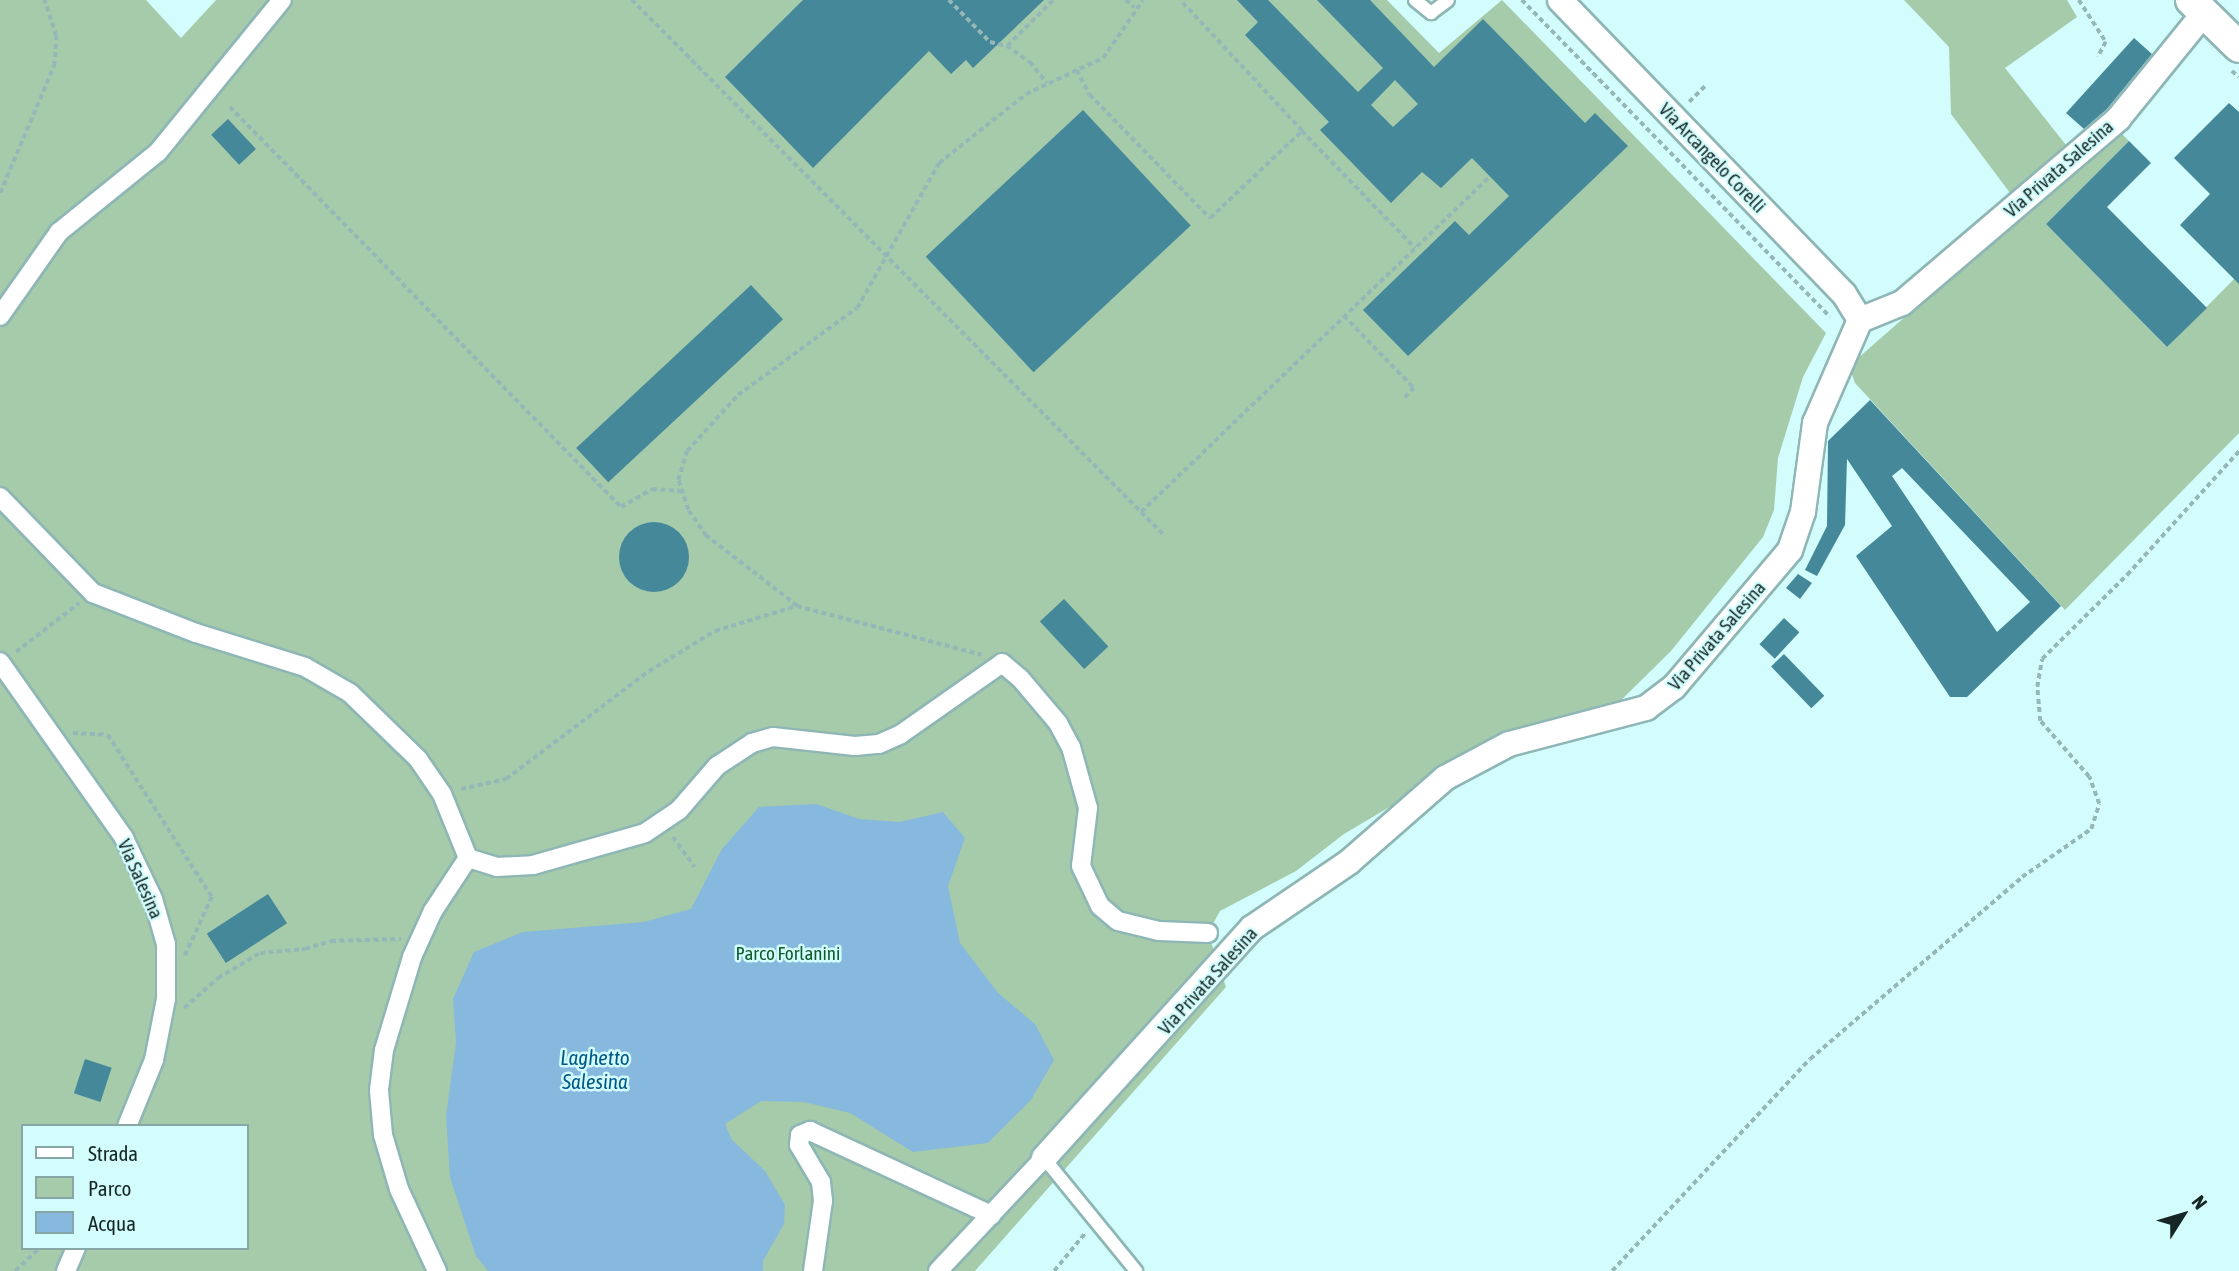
<!DOCTYPE html>
<html>
<head>
<meta charset="utf-8">
<style>
	body { margin:0 }
	#map { position:relative; width:2239px; height:1271px; overflow:hidden; background:#d3fdfd; font-family:"Asap Condensed",sans-serif }
	div>[style] { position:absolute }
	.green>* { inset:0; background:#a5cbab }
	.water>* { inset:0; background:#87b8dd }
	.building>* { inset:0; background:#44889a; transform-origin:0 0 }
	.round { border-radius:50% }
	.path>* { height:3.5px; margin-top:-1.75px; transform-origin:0; background:repeating-linear-gradient(90deg,#95b7b7 0 5px,transparent 0 8.5px) }
	.roads { filter:drop-shadow(2px 0 #8eb6b5) drop-shadow(-2px 0 #8eb6b5) drop-shadow(0 2px #8eb6b5) drop-shadow(0 -2px #8eb6b5) }
	.service>* { height:12px; margin:-6px; padding:0 6px; transform-origin:6px; border-radius:6px; background:#fff }
	.pedestrian>* { height:18px; margin:-9px; padding:0 9px; transform-origin:9px; border-radius:9px; background:#fff }
	.minor>* { height:24px; margin:-12px; padding:0 12px; transform-origin:12px; border-radius:12px; background:#fff }
	.tertiary>* { height:30px; margin:-15px; padding:0 15px; transform-origin:15px; border-radius:15px; background:#fff }
	span { translate:-50% -50%; white-space:nowrap; text-align:center; line-height:1.15; -webkit-text-stroke:5px #d3fdfd; paint-order:stroke }
	.street-label { font-size:19px; color:#162626 }
	.park-label { font-size:19px; color:#115a2a }
	.water-label { font-size:21px; color:#005887; font-style:italic }
	.legend { position:absolute; left:21px; top:1124px; width:228px; height:126px; box-sizing:border-box; background:#d3fdfd; border:2px solid #87a7a7; margin:0; padding:9px 12px; list-style:none; font-size:21px; color:#162626 }
	.legend li { display:flex; align-items:center; gap:14px; height:35px }
	.legend b { width:35px; border:2px solid #87a7a7 }
	.north { position:absolute; left:2148px; top:1180px; width:70px; height:70px; -webkit-text-stroke:5px #d3fdfd; paint-order:stroke; rotate:53deg; font-size:19px; font-weight:700; line-height:28px; text-align:center; color:#162626 }
	.north::after { content:''; display:block; margin:auto; width:24px; height:32px; background:#162626; clip-path:polygon(50% 0,100% 100%,50% 72%,0 100%) }
</style>
</head>
<body>
<div id="map">
	<div class="green">
		<div style="clip-path:polygon(evenodd,0 0,146px 0,181px 38px,216px 0,1387px 0,1439px 53px,1502px 0,1826px 333px,1803px 377px,1778px 458px,1774px 510px,1763px 537px,1671px 651px,1600px 721px,1437px 779px,1344px 834px,1296px 871px,1220px 911px,1208px 933px,1226px 987px,975px 1271px,0 1271px,0 0,23px 1126px,247px 1126px,247px 1248px,23px 1248px,23px 1126px)"></div>
		<div style="clip-path:polygon(1904px 0,2067px 0,2077px 17px,2005px 68px,2066px 145px,2013px 197px,1951px 114px,1949px 47px)"></div>
		<div style="clip-path:polygon(2118px 130px,2129px 141px,2046px 224px,2167px 347px,2239px 274px,2239px 433px,2065px 610px,1855px 383px,1849px 366px)"></div>
	</div>
	<div class="water">
		<div style="clip-path:polygon(816px 804px,859px 819px,900px 822px,943px 812px,965px 838px,948px 886px,960px 943px,998px 993px,1035px 1024px,1054px 1060px,1031px 1100px,988px 1143px,913px 1152px,850px 1113px,804px 1102px,761px 1101px,725px 1124px,732px 1140px,765px 1171px,785px 1205px,784px 1224px,763px 1261px,763px 1271px,488px 1271px,476px 1256px,450px 1177px,446px 1116px,456px 1043px,453px 999px,474px 952px,523px 932px,644px 922px,691px 909px,722px 849px,759px 807px)"></div>
	</div>
	<div class="building">
		<div style="clip-path:polygon(803px 0,1044px 0,973px 68px,966px 60px,951px 74px,929px 51px,813px 168px,725px 77px)"></div>
		<div style="clip-path:polygon(evenodd,1237px 0,1268px 0,1358px 92px,1383px 68px,1317px 0,1370px 0,1434px 67px,1483px 19px,1585px 123px,1595px 113px,1628px 146px,1408px 356px,1363px 310px,1455px 221px,1469px 235px,1509px 196px,1472px 158px,1441px 188px,1422px 172px,1391px 203px,1320px 130px,1329px 122px,1245px 35px,1258px 22px,1237px 0,1395px 80px,1418px 104px,1393px 127px,1371px 105px,1395px 80px)"></div>
		<div style="clip-path:polygon(2134px 38px,2152px 54px,2107px 109px,2084px 129px,2066px 113px)"></div>
		<div style="clip-path:polygon(2229px 103px,2239px 112px,2239px 284px,2180px 225px,2210px 194px,2174px 158px)"></div>
		<div style="left:1083px;top:110px;width:158px;height:215px;rotate:47deg"></div>
		<div style="left:228px;top:119px;width:41px;height:23px;rotate:47deg"></div>
		<div style="clip-path:polygon(2129px 141px,2151px 163px,2107px 207px,2207px 308px,2167px 347px,2046px 224px)"></div>
		<div style="left:751px;top:285px;width:47px;height:239px;rotate:47deg"></div>
		<div style="clip-path:polygon(evenodd,1870px 400px,2061px 606px,1967px 697px,1950px 697px,1856px 556px,1892px 526px,1847px 459px,1845px 525px,1817px 576px,1805px 570px,1827px 526px,1828px 441px,1870px 400px,1902px 468px,2030px 602px,1997px 632px,1892px 476px,1902px 468px)"></div>
		<div class="round" style="left:619px;top:522px;width:70px;height:70px"></div>
		<div style="clip-path:polygon(1798px 574px,1812px 583px,1800px 599px,1786px 588px)"></div>
		<div style="left:1064px;top:599px;width:65px;height:33px;rotate:47deg"></div>
		<div style="left:1784px;top:618px;width:21px;height:36px;rotate:43deg"></div>
		<div style="left:1784px;top:654px;width:58px;height:18px;rotate:46deg"></div>
		<div style="left:268px;top:894px;width:35px;height:73px;rotate:57deg"></div>
		<div style="left:85px;top:1059px;width:28px;height:36px;rotate:18deg"></div>
	</div>
	<div class="path">
		<div style="left:632px;top:0;width:753px;rotate:45.16deg"></div>
		<div style="left:949px;top:0;width:59px;rotate:45.7deg"></div>
		<div style="left:990px;top:42px;width:17px;rotate:13deg"></div>
		<div style="left:1007px;top:46px;width:28px;rotate:35deg"></div>
		<div style="left:1030px;top:62px;width:27px;rotate:51deg"></div>
		<div style="left:1126px;top:0;width:11px;rotate:41deg"></div>
		<div style="left:1522px;top:0;width:442px;rotate:45.8deg"></div>
		<div style="left:2079px;top:0;width:50px;rotate:57.3deg"></div>
		<div style="left:2106px;top:42px;width:17px;rotate:118deg"></div>
		<div style="left:1007px;top:46px;width:65px;rotate:-45deg"></div>
		<div style="left:1077px;top:70px;width:28px;rotate:63deg"></div>
		<div style="left:1090px;top:95px;width:172px;rotate:45.7deg"></div>
		<div style="left:1210px;top:218px;width:127px;rotate:-43.4deg"></div>
		<div style="left:1302px;top:131px;width:179px;rotate:-133deg"></div>
		<div style="left:2232px;top:71px;width:9px;rotate:41deg"></div>
		<div style="left:1689px;top:102px;width:25px;rotate:-45deg"></div>
		<div style="left:230px;top:107px;width:559px;rotate:45.65deg"></div>
		<div style="left:621px;top:507px;width:36px;rotate:-30deg"></div>
		<div style="left:652px;top:489px;width:30px;rotate:4deg"></div>
		<div style="left:1302px;top:131px;width:163px;rotate:46deg"></div>
		<div style="left:0;top:193px;width:138px;rotate:-67deg"></div>
		<div style="left:54px;top:66px;width:30px;rotate:-86deg"></div>
		<div style="left:56px;top:36px;width:38px;rotate:-108deg"></div>
		<div style="left:1344px;top:316px;width:100px;rotate:45.8deg"></div>
		<div style="left:1414px;top:388px;width:16px;rotate:133deg"></div>
		<div style="left:1141px;top:512px;width:484px;rotate:-43.9deg"></div>
		<div style="left:797px;top:606px;width:115px;rotate:-142.4deg"></div>
		<div style="left:706px;top:536px;width:32px;rotate:-125deg"></div>
		<div style="left:688px;top:510px;width:32px;rotate:-108deg"></div>
		<div style="left:678px;top:480px;width:30px;rotate:-73deg"></div>
		<div style="left:687px;top:451px;width:76px;rotate:-47.7deg"></div>
		<div style="left:738px;top:395px;width:147px;rotate:-36.2deg"></div>
		<div style="left:857px;top:308px;width:167px;rotate:-60.5deg"></div>
		<div style="left:939px;top:163px;width:111px;rotate:-38.4deg"></div>
		<div style="left:1026px;top:94px;width:85px;rotate:-25.1deg"></div>
		<div style="left:1103px;top:58px;width:70px;rotate:-55.4deg"></div>
		<div style="left:16px;top:652px;width:80px;rotate:-37.9deg"></div>
		<div style="left:73px;top:733px;width:35px;rotate:3deg"></div>
		<div style="left:108px;top:735px;width:193px;rotate:57.3deg"></div>
		<div style="left:212px;top:897px;width:65px;rotate:114.6deg"></div>
		<div style="left:461px;top:789px;width:46px;rotate:-12.5deg"></div>
		<div style="left:506px;top:779px;width:179px;rotate:-37.1deg"></div>
		<div style="left:649px;top:671px;width:77px;rotate:-31.2deg"></div>
		<div style="left:715px;top:631px;width:86px;rotate:-17deg"></div>
		<div style="left:797px;top:606px;width:191px;rotate:14.8deg"></div>
		<div style="left:673px;top:837px;width:37px;rotate:54deg"></div>
		<div style="left:184px;top:1008px;width:45px;rotate:-41.4deg"></div>
		<div style="left:218px;top:978px;width:49px;rotate:-30.8deg"></div>
		<div style="left:260px;top:953px;width:45px;rotate:-5.1deg"></div>
		<div style="left:305px;top:949px;width:27px;rotate:-17deg"></div>
		<div style="left:331px;top:941px;width:70px;rotate:-1.6deg"></div>
		<div style="left:15px;top:1271px;width:34px;rotate:-43deg"></div>
		<div style="left:1054px;top:1271px;width:50px;rotate:-50.6deg"></div>
		<div style="left:1612px;top:1271px;width:290px;rotate:-47deg"></div>
		<div style="left:1810px;top:1059px;width:279px;rotate:-40.6deg"></div>
		<div style="left:2022px;top:877px;width:84px;rotate:-34.8deg"></div>
		<div style="left:2091px;top:829px;width:26px;rotate:-72deg"></div>
		<div style="left:2099px;top:804px;width:29px;rotate:-110deg"></div>
		<div style="left:2089px;top:777px;width:74px;rotate:-131.2deg"></div>
		<div style="left:2040px;top:721px;width:34px;rotate:-95deg"></div>
		<div style="left:2037px;top:687px;width:28px;rotate:-80deg"></div>
		<div style="left:2042px;top:659px;width:120px;rotate:-44.7deg"></div>
		<div style="left:2127px;top:575px;width:167px;rotate:-47.9deg"></div>
	</div>
	<div class="roads">
		<div class="service">
			<div style="left:1415px;top:0;width:21px;rotate:39deg"></div>
			<div style="left:1431px;top:13px;width:21px;rotate:-37deg"></div>
			<div style="left:1044px;top:1158px;width:146px;rotate:50.8deg"></div>
		</div>
		<div class="pedestrian">
			<div style="left:0;top:316px;width:103px;rotate:-54.9deg"></div>
			<div style="left:59px;top:232px;width:127px;rotate:-38.9deg"></div>
			<div style="left:158px;top:152px;width:196px;rotate:-50.8deg"></div>
			<div style="left:0;top:497px;width:134px;rotate:45.9deg"></div>
			<div style="left:93px;top:593px;width:110px;rotate:21.2deg"></div>
			<div style="left:196px;top:633px;width:114px;rotate:17.3deg"></div>
			<div style="left:305px;top:667px;width:52px;rotate:30deg"></div>
			<div style="left:350px;top:693px;width:95px;rotate:44.1deg"></div>
			<div style="left:418px;top:759px;width:42px;rotate:55.6deg"></div>
			<div style="left:442px;top:794px;width:69px;rotate:67.9deg"></div>
			<div style="left:468px;top:858px;width:30px;rotate:17deg"></div>
			<div style="left:497px;top:867px;width:36px;rotate:-3deg"></div>
			<div style="left:533px;top:865px;width:116px;rotate:-15.9deg"></div>
			<div style="left:645px;top:833px;width:41px;rotate:-34.1deg"></div>
			<div style="left:679px;top:810px;width:58px;rotate:-49.2deg"></div>
			<div style="left:717px;top:766px;width:42px;rotate:-33.3deg"></div>
			<div style="left:752px;top:743px;width:22px;rotate:-16deg"></div>
			<div style="left:773px;top:737px;width:82px;rotate:6.3deg"></div>
			<div style="left:855px;top:746px;width:24px;rotate:-5deg"></div>
			<div style="left:879px;top:744px;width:24px;rotate:-24deg"></div>
			<div style="left:901px;top:734px;width:123px;rotate:-35.1deg"></div>
			<div style="left:1002px;top:663px;width:23px;rotate:40deg"></div>
			<div style="left:1020px;top:678px;width:59px;rotate:49.8deg"></div>
			<div style="left:1058px;top:723px;width:27px;rotate:62deg"></div>
			<div style="left:1071px;top:747px;width:63px;rotate:74.4deg"></div>
			<div style="left:1088px;top:808px;width:58px;rotate:96.9deg"></div>
			<div style="left:1081px;top:866px;width:44px;rotate:64.6deg"></div>
			<div style="left:1100px;top:906px;width:23px;rotate:40deg"></div>
			<div style="left:1118px;top:921px;width:42px;rotate:13.7deg"></div>
			<div style="left:1159px;top:931px;width:49px;rotate:2.3deg"></div>
			<div style="left:0;top:662px;width:215px;rotate:54.8deg"></div>
			<div style="left:124px;top:838px;width:68px;rotate:64.6deg"></div>
			<div style="left:153px;top:899px;width:47px;rotate:73.9deg"></div>
			<div style="left:166px;top:944px;width:55px;rotate:90deg"></div>
			<div style="left:166px;top:999px;width:62px;rotate:101.1deg"></div>
			<div style="left:154px;top:1060px;width:71px;rotate:112.2deg"></div>
			<div style="left:66px;top:1271px;width:25px;rotate:-67deg"></div>
			<div style="left:437px;top:1271px;width:90px;rotate:-114.9deg"></div>
			<div style="left:399px;top:1189px;width:56px;rotate:-106.5deg"></div>
			<div style="left:383px;top:1135px;width:45px;rotate:-95.1deg"></div>
			<div style="left:379px;top:1090px;width:40px;rotate:-82.9deg"></div>
			<div style="left:384px;top:1050px;width:97px;rotate:-73.2deg"></div>
			<div style="left:412px;top:957px;width:51px;rotate:-65.5deg"></div>
			<div style="left:433px;top:911px;width:64px;rotate:-56.6deg"></div>
			<div style="left:813px;top:1271px;width:71px;rotate:-81.9deg"></div>
			<div style="left:823px;top:1201px;width:19px;rotate:-96deg"></div>
			<div style="left:821px;top:1182px;width:43px;rotate:-120.7deg"></div>
			<div style="left:799px;top:1145px;width:10px;rotate:-84deg"></div>
			<div style="left:800px;top:1135px;width:11px;rotate:-22deg"></div>
			<div style="left:810px;top:1131px;width:200px;rotate:24.9deg"></div>
			<div style="left:938px;top:1271px;width:155px;rotate:-46.8deg"></div>
		</div>
		<div class="minor">
			<div style="left:1560px;top:0;width:409px;rotate:46deg"></div>
			<div style="left:1844px;top:294px;width:31px;rotate:58deg"></div>
			<div style="left:1860px;top:320px;width:45px;rotate:-22deg"></div>
			<div style="left:1902px;top:303px;width:284px;rotate:-40.4deg"></div>
			<div style="left:2118px;top:119px;width:136px;rotate:-50.9deg"></div>
			<div style="left:1044px;top:1158px;width:310px;rotate:-47.9deg"></div>
			<div style="left:1252px;top:928px;width:117px;rotate:-34.2deg"></div>
			<div style="left:1349px;top:862px;width:128px;rotate:-41.2deg"></div>
			<div style="left:1445px;top:778px;width:72px;rotate:-28deg"></div>
			<div style="left:1509px;top:744px;width:142px;rotate:-14.7deg"></div>
			<div style="left:1646px;top:708px;width:35px;rotate:-37deg"></div>
			<div style="left:1674px;top:687px;width:180px;rotate:-49.7deg"></div>
			<div style="left:1790px;top:550px;width:40px;rotate:-71.1deg"></div>
			<div style="left:1803px;top:512px;width:90px;rotate:-82.3deg"></div>
			<div style="left:1815px;top:423px;width:112px;rotate:-66.4deg"></div>
		</div>
		<div class="tertiary">
			<div style="left:2191px;top:0;width:67px;rotate:44.4deg"></div>
		</div>
	</div>
	<div class="street-label">
		<span style="left:1712px;top:158px;rotate:46deg">Via Arcangelo Corelli</span>
		<span style="left:2059px;top:169px;rotate:-41deg">Via Privata Salesina</span>
		<span style="left:1717px;top:636px;rotate:-49deg">Via Privata Salesina</span>
		<span style="left:140px;top:879px;rotate:66deg">Via Salesina</span>
		<span style="left:1208px;top:981px;rotate:-48deg">Via Privata Salesina</span>
	</div>
	<div class="park-label">
		<span style="left:788px;top:954px">Parco Forlanini</span>
	</div>
	<div class="water-label">
		<span style="left:595px;top:1069px">Laghetto<br>Salesina</span>
	</div>
	<ul class="legend">
	<li><b style="height:9px;background:#fff"></b>Strada</li>
	<li><b style="height:19px;background:#a5cbab"></b>Parco</li>
	<li><b style="height:19px;background:#87b8dd"></b>Acqua</li>
	</ul>
	<div class="north">N</div>
</div>
</body>
</html>
